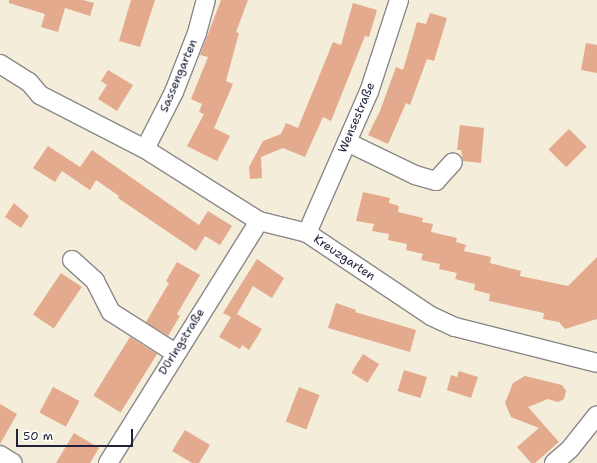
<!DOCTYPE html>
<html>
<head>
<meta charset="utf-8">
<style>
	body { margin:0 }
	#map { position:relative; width:597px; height:463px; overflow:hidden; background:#f4edda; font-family:"Shantell Sans",sans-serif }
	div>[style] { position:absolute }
	.building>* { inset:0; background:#e3aa8d; transform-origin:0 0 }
	.roads { filter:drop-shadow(1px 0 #8b888a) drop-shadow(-1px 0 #8b888a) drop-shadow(0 1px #8b888a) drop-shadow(0 -1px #8b888a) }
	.minor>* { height:18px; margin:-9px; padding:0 9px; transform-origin:9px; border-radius:9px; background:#fff }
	span { translate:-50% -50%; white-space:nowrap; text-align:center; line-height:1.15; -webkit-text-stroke:4px #fff; paint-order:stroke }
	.street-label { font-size:12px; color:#22223b }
	.scale { position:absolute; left:16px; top:429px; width:117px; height:18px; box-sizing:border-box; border:2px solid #22223b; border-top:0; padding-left:5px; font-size:12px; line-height:14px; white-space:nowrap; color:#22223b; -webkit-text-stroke:3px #fff; paint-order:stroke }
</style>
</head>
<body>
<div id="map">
	<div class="building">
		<div style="clip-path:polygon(9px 0,83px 0,94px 3px,90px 16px,65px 8px,58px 32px,41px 27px,45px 14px,9px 3px)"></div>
		<div style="clip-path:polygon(131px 0,155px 0,140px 47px,119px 41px)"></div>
		<div style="clip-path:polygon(221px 0,248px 0,236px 32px,239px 33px,226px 81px,233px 84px,214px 128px,230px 136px,217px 161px,187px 146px,204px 114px,199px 112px,202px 104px,191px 99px,208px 57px,200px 55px)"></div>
		<div style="clip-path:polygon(353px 3px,377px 10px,369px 37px,365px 36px,331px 121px,323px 117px,305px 157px,283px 148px,261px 157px,262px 178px,250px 179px,249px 167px,263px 141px,281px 134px,286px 123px,298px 128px,333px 42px,341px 45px)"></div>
		<div style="clip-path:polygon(430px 13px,447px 18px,434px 61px,427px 59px,410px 105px,406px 103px,388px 144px,368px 135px,380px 111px,396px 67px,403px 70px,417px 22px,426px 24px)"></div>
		<div style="clip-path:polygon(586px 43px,597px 45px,597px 73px,581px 70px)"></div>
		<div style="clip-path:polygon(108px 70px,133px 85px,117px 111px,98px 99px,107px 85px,101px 81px)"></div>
		<div style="clip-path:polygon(460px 125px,484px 128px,481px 163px,463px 161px,461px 150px,457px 150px)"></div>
		<div style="left:569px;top:129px;width:25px;height:29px;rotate:45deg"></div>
		<div style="clip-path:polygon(48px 146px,80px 167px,92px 150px,199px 225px,208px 211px,232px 226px,220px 245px,205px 236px,196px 251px,118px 198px,119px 196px,96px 180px,90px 190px,62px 171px,55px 182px,33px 168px)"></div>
		<div style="clip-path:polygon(363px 192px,390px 198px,389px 203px,399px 206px,398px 212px,423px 218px,422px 222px,433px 224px,431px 232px,457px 238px,456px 242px,466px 245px,464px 251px,491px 257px,490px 263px,521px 271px,520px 276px,568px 286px,597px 257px,597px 319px,565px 329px,559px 322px,543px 319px,544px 313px,489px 301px,490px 294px,474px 290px,475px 284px,455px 279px,457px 273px,439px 269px,440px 264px,421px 260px,423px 254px,406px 250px,407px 244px,388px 240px,389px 234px,372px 231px,374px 224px,356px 221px)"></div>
		<div style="clip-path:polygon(14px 203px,29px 216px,21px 228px,5px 217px)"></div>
		<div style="clip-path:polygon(257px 259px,284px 278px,272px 298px,253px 286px,237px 314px,262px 329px,249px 350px,242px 345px,240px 349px,219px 337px,231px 317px,223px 313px)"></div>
		<div style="clip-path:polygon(177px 262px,200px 275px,177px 314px,180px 316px,168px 336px,146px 322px,169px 283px,166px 281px)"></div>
		<div style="left:61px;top:273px;width:25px;height:50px;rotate:34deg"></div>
		<div style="clip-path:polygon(336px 303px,356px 310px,355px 312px,416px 330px,410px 352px,328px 328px)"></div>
		<div style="left:130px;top:337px;width:32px;height:69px;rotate:32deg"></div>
		<div style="left:363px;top:354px;width:19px;height:22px;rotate:32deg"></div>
		<div style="left:404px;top:370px;width:24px;height:22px;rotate:17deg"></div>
		<div style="clip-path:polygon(459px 371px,478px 377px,471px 398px,447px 390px,451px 375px,457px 377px)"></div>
		<div style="clip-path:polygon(525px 376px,562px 385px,566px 391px,564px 399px,558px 402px,548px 399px,528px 407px,559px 442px,535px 463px,531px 463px,517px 447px,539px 428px,511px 417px,505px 403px,513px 383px)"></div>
		<div style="left:53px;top:387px;width:30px;height:29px;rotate:28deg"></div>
		<div style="left:299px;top:387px;width:22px;height:37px;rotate:21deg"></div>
		<div style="clip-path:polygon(0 404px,17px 414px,0 444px)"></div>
		<div style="clip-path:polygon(185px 430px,210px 445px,199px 463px,192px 463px,172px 451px)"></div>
		<div style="clip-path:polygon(74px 433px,99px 448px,90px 463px,56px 463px)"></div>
	</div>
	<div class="roads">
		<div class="minor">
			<div style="left:0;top:64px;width:34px;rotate:32deg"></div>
			<div style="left:29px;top:82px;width:17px;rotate:50deg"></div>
			<div style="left:40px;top:95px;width:118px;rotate:27.2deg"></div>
			<div style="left:145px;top:149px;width:135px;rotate:32.3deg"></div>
			<div style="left:259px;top:221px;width:49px;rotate:14deg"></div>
			<div style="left:307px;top:233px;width:149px;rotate:33.8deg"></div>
			<div style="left:431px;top:316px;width:26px;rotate:25deg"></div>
			<div style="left:455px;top:327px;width:146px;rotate:14.2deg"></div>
			<div style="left:347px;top:142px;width:76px;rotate:25.9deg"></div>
			<div style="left:415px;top:175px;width:22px;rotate:16deg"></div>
			<div style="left:436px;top:181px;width:25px;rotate:-48deg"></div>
			<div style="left:145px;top:149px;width:64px;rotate:-63deg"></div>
			<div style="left:174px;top:92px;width:63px;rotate:-68.7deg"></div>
			<div style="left:197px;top:33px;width:34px;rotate:-75deg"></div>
			<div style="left:307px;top:233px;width:154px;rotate:-66.3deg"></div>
			<div style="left:369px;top:92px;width:97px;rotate:-71.9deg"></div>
			<div style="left:72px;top:260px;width:31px;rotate:42deg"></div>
			<div style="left:95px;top:281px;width:35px;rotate:63deg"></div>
			<div style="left:111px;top:312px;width:76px;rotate:32.6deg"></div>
			<div style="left:0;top:455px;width:15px;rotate:32deg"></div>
			<div style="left:108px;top:463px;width:285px;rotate:-58deg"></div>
			<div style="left:554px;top:463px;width:21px;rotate:-41deg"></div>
			<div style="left:570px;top:449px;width:43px;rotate:-51.5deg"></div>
		</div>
	</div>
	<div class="street-label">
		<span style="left:179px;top:76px;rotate:-67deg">Sassengarten</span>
		<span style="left:357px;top:118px;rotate:-67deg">Wensestraße</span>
		<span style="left:344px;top:258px;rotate:34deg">Kreuzgarten</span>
		<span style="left:182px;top:342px;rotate:-58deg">Düringstraße</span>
	</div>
	<div class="scale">50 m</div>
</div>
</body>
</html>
